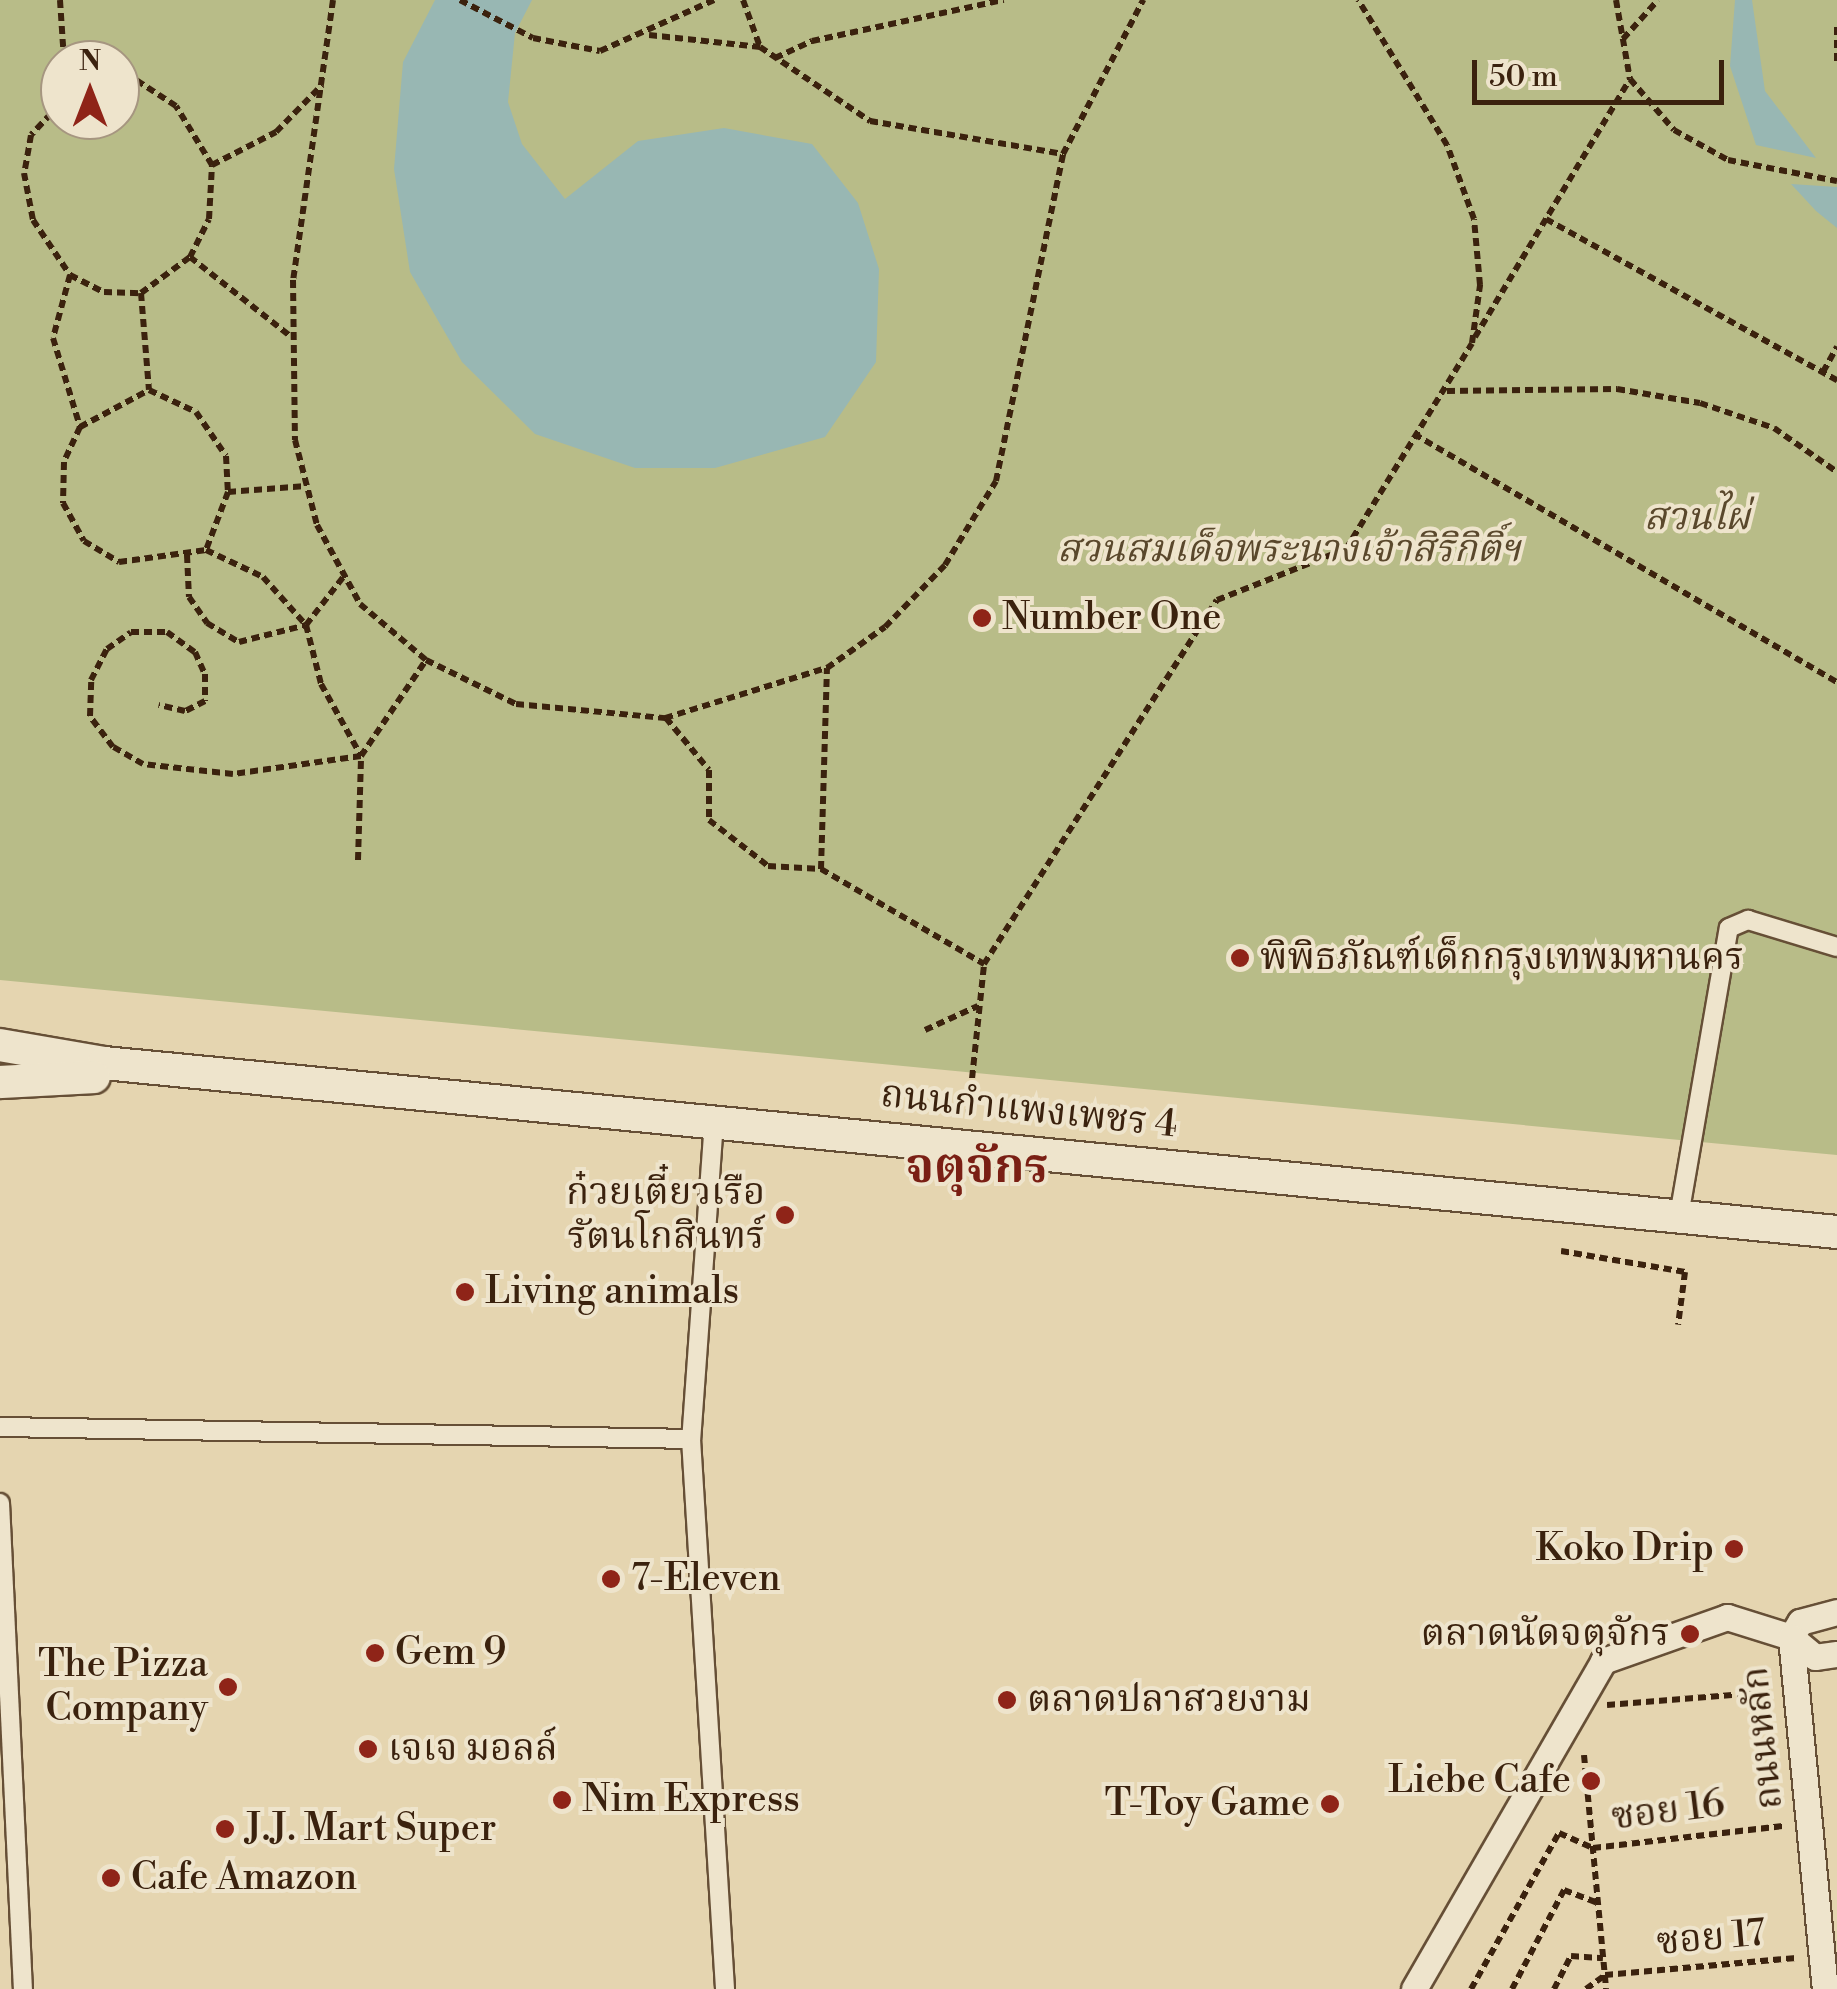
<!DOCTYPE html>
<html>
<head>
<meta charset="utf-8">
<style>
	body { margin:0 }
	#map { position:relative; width:1837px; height:1989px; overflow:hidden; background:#e5d5b0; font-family:"Libre Bodoni","Noto Serif Thai",serif }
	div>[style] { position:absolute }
	.green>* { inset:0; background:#b8bc88 }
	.water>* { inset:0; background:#98b7b3 }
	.path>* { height:6px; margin-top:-3px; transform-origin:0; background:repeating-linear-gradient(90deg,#3b220e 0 8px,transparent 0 13px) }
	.roads { filter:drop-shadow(2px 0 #664f36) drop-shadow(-2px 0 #664f36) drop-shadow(0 2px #664f36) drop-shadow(0 -2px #664f36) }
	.service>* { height:18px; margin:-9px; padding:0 9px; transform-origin:9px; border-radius:9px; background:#eee4cc }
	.pedestrian>* { height:25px; margin:-12.5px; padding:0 12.5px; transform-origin:12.5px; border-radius:12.5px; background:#eee4cc }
	.minor>* { height:32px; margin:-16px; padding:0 16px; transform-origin:16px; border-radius:16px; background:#eee4cc }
	.dots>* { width:28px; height:28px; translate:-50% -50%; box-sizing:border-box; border:5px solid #eee4cc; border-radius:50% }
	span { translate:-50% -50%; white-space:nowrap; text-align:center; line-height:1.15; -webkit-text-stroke:8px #eee4cc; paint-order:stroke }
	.park-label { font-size:38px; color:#5a482c; font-style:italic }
	.poi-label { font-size:38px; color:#3b220e }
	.left { translate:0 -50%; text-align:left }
	.right { translate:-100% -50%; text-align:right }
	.street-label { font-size:38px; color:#3b220e }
	.district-label { font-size:48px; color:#7a1f14; font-weight:700 }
	.north { position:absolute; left:40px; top:40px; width:100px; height:100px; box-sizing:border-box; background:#eee4cc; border:2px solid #a69680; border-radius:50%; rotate:0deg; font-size:28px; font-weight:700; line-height:40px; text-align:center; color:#3b220e }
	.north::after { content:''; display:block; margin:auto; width:35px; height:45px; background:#8f2418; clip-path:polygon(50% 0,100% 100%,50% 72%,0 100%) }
	.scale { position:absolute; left:1472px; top:60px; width:252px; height:45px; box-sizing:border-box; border:5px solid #3b220e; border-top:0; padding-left:12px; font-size:30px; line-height:35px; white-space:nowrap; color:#3b220e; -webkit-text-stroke:8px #eee4cc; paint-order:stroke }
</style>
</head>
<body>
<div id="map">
	<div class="green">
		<div style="clip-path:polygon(evenodd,0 0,1837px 0,1837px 1155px,0 980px,0 0,60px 60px,120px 60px,120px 120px,60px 120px,60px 60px)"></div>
	</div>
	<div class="water">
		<div style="clip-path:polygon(435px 0,532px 0,515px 33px,508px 102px,522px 144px,565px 199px,638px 141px,724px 128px,812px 144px,858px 203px,879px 269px,876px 362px,825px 437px,715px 468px,635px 468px,535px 434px,462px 362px,410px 272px,394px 169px,403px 62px)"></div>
		<div style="clip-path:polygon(1735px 0,1752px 0,1765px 91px,1816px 158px,1756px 145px,1730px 66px)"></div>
		<div style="clip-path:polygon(1791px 184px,1837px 187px,1837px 228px,1816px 211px)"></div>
	</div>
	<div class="path">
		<div style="left:60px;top:0;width:60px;rotate:86.2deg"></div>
		<div style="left:333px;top:0;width:283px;rotate:98.1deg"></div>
		<div style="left:293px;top:280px;width:160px;rotate:89.3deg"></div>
		<div style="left:295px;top:440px;width:88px;rotate:75.5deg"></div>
		<div style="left:317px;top:525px;width:90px;rotate:61.4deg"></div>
		<div style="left:360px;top:604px;width:87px;rotate:40.3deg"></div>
		<div style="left:426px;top:660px;width:100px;rotate:26.1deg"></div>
		<div style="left:516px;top:704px;width:150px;rotate:5.4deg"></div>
		<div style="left:665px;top:718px;width:170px;rotate:-17.2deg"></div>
		<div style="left:827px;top:668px;width:71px;rotate:-35.3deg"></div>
		<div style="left:885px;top:627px;width:86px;rotate:-45.9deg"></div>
		<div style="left:945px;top:565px;width:98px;rotate:-58.7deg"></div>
		<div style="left:996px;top:481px;width:334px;rotate:-78.4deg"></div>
		<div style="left:1063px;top:154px;width:174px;rotate:-62.5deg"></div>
		<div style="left:460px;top:0;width:82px;rotate:27.5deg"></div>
		<div style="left:533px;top:38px;width:68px;rotate:11deg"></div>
		<div style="left:600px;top:51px;width:125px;rotate:-24.1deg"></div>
		<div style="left:743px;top:0;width:50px;rotate:70.1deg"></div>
		<div style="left:760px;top:47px;width:133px;rotate:33.9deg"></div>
		<div style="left:870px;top:121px;width:196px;rotate:9.7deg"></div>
		<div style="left:1616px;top:0;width:80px;rotate:80deg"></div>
		<div style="left:1630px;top:79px;width:67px;rotate:49.2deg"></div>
		<div style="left:1674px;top:130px;width:62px;rotate:29.1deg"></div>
		<div style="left:1728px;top:160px;width:111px;rotate:10.9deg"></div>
		<div style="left:1837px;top:27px;width:36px;rotate:90deg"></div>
		<div style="left:649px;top:35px;width:112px;rotate:6.2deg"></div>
		<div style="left:1623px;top:39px;width:52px;rotate:-48.1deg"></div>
		<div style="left:775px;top:58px;width:41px;rotate:-24.7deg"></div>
		<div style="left:812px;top:41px;width:196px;rotate:-12.1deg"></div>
		<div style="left:60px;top:104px;width:42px;rotate:133.1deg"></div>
		<div style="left:31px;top:135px;width:39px;rotate:100deg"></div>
		<div style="left:24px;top:173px;width:48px;rotate:79.2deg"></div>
		<div style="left:33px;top:220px;width:66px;rotate:56.1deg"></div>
		<div style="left:70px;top:275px;width:38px;rotate:27deg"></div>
		<div style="left:104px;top:292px;width:37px;rotate:2deg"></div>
		<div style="left:141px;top:293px;width:61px;rotate:-36.3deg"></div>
		<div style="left:190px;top:257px;width:42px;rotate:-63.4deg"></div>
		<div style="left:209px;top:219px;width:54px;rotate:-86.8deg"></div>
		<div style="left:212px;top:165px;width:69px;rotate:-121.4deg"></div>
		<div style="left:176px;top:106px;width:48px;rotate:-147deg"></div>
		<div style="left:136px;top:80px;width:16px;rotate:169deg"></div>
		<div style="left:212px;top:165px;width:72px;rotate:-27.3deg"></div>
		<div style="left:276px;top:132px;width:66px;rotate:-45.6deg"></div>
		<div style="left:1546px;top:219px;width:333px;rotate:29deg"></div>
		<div style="left:190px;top:257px;width:127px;rotate:38.3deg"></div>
		<div style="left:70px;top:275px;width:65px;rotate:105.1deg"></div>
		<div style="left:53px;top:338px;width:93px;rotate:73.1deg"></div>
		<div style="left:80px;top:427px;width:38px;rotate:115deg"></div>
		<div style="left:64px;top:462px;width:41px;rotate:91.4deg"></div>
		<div style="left:63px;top:503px;width:43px;rotate:61.1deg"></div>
		<div style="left:84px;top:541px;width:41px;rotate:31deg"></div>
		<div style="left:119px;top:562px;width:88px;rotate:-7.9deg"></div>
		<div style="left:206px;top:550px;width:63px;rotate:25.3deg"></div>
		<div style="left:263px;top:577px;width:64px;rotate:48.1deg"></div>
		<div style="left:306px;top:625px;width:61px;rotate:75.7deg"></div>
		<div style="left:321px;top:684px;width:82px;rotate:60.9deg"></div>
		<div style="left:361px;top:756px;width:129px;rotate:172deg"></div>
		<div style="left:233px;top:774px;width:91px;rotate:-173.7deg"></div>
		<div style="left:143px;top:764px;width:34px;rotate:-150deg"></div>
		<div style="left:113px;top:747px;width:39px;rotate:-127deg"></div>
		<div style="left:90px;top:716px;width:36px;rotate:-88deg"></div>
		<div style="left:91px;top:680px;width:35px;rotate:-63deg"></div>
		<div style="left:107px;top:649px;width:29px;rotate:-35deg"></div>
		<div style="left:131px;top:632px;width:36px"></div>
		<div style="left:167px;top:632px;width:34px;rotate:36deg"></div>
		<div style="left:195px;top:652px;width:24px;rotate:66deg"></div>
		<div style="left:205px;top:674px;width:27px;rotate:90deg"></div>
		<div style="left:205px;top:701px;width:22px;rotate:153deg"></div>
		<div style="left:185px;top:711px;width:27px;rotate:-167deg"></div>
		<div style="left:141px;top:293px;width:97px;rotate:85.3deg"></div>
		<div style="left:149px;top:390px;width:52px;rotate:25.1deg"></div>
		<div style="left:196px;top:412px;width:53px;rotate:55.7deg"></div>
		<div style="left:226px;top:456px;width:36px;rotate:87deg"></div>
		<div style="left:228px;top:492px;width:62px;rotate:110.8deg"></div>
		<div style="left:1475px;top:337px;width:301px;rotate:-59deg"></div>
		<div style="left:1823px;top:372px;width:29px;rotate:-61deg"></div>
		<div style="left:1447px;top:391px;width:170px;rotate:-0.7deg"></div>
		<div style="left:1617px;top:389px;width:84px;rotate:9.6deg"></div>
		<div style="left:1700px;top:403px;width:78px;rotate:18.7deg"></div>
		<div style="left:1774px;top:428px;width:77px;rotate:34.9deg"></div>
		<div style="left:80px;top:427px;width:78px;rotate:-28.2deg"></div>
		<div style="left:1414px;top:434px;width:490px;rotate:30.4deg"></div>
		<div style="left:228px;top:492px;width:78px;rotate:-4.4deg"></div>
		<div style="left:187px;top:555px;width:42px;rotate:87.3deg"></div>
		<div style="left:189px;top:597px;width:32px;rotate:55deg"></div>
		<div style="left:207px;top:623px;width:37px;rotate:31deg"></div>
		<div style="left:239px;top:642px;width:69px;rotate:-14.2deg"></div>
		<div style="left:306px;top:625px;width:62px;rotate:-52.2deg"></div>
		<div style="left:666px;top:718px;width:67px;rotate:50.4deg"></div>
		<div style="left:709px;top:770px;width:50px;rotate:90deg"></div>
		<div style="left:709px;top:820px;width:75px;rotate:37.9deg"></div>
		<div style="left:768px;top:866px;width:53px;rotate:3.2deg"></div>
		<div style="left:821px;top:869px;width:189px;rotate:30.2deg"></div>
		<div style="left:358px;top:860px;width:104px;rotate:-88.3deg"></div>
		<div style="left:361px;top:756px;width:116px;rotate:-55.9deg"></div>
		<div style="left:821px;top:869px;width:201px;rotate:-88.3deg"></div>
		<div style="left:925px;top:1030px;width:58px;rotate:-24.4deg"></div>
		<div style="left:968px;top:1117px;width:154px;rotate:-84deg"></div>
		<div style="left:984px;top:964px;width:432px;rotate:-57.4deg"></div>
		<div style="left:1217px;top:600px;width:139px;rotate:-21.6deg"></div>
		<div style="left:1346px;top:549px;width:241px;rotate:-58.5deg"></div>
		<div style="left:1472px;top:343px;width:59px;rotate:-82.1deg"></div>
		<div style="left:1480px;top:285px;width:66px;rotate:-95.2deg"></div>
		<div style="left:1474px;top:219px;width:79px;rotate:-110deg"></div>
		<div style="left:1447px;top:145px;width:170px;rotate:-121.5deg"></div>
		<div style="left:1561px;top:1251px;width:126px;rotate:9.6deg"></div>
		<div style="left:1685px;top:1272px;width:53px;rotate:97.5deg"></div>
		<div style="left:1607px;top:1705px;width:163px;rotate:-4.6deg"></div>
		<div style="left:1584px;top:1755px;width:235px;rotate:84.6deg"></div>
		<div style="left:1471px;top:1989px;width:179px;rotate:-60.6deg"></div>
		<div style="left:1559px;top:1833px;width:37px;rotate:24deg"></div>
		<div style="left:1593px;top:1848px;width:191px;rotate:-6.6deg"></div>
		<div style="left:1512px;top:1989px;width:112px;rotate:-62.3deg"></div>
		<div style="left:1564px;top:1890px;width:36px;rotate:21deg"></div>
		<div style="left:1554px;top:1989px;width:37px;rotate:-63deg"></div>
		<div style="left:1571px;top:1956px;width:32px;rotate:4deg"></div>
		<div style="left:1586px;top:1989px;width:24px;rotate:-36deg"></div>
		<div style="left:1605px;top:1975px;width:192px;rotate:-5.1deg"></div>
	</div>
	<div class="roads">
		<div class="service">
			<div style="left:714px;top:1121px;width:319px;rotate:94.1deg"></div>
			<div style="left:691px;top:1439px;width:551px;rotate:86.46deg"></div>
			<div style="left:1679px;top:1216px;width:292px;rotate:-80.2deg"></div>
			<div style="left:1729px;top:928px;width:21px;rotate:-23deg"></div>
			<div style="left:1748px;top:920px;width:93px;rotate:16.9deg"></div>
			<div style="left:0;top:1427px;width:691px;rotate:0.99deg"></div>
			<div style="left:0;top:1503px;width:487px;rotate:87.3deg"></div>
		</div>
		<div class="pedestrian">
			<div style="left:1837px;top:1612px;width:38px;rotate:165deg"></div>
			<div style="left:1800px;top:1622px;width:17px;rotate:121deg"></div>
			<div style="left:1791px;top:1637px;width:31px;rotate:40deg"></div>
			<div style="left:1815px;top:1657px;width:22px;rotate:-8deg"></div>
			<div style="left:1414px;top:1989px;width:379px;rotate:-60deg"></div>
			<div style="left:1603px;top:1661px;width:132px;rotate:-19.5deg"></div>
			<div style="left:1727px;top:1617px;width:67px;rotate:17.4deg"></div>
			<div style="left:1791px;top:1637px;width:354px;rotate:84.5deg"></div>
		</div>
		<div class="minor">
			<div style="left:0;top:1045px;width:106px;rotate:9.8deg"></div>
			<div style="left:104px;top:1063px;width:1741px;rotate:5.57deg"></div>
			<div style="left:0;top:1082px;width:94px;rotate:-3deg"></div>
		</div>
	</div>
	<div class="dots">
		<div style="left:982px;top:618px;background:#8f2418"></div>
		<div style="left:1240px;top:958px;background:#8f2418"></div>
		<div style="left:785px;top:1215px;background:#8f2418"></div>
		<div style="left:465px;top:1292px;background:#8f2418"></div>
		<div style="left:1734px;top:1549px;background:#8f2418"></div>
		<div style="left:611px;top:1579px;background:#8f2418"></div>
		<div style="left:1690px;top:1634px;background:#8f2418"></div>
		<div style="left:375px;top:1653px;background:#8f2418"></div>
		<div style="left:228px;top:1687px;background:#8f2418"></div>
		<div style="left:1007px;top:1700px;background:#8f2418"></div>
		<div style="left:368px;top:1749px;background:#8f2418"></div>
		<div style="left:1591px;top:1781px;background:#8f2418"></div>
		<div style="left:562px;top:1800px;background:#8f2418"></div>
		<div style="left:1330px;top:1804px;background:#8f2418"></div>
		<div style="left:225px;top:1829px;background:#8f2418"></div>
		<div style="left:111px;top:1878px;background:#8f2418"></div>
	</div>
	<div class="park-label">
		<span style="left:1697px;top:518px">สวนไผ่</span>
		<span style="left:1289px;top:550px">สวนสมเด็จพระนางเจ้าสิริกิติ์ฯ</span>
	</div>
	<div class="poi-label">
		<span class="left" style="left:1002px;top:618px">Number One</span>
		<span class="left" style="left:1260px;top:958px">พิพิธภัณฑ์เด็กกรุงเทพมหานคร</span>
		<span class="right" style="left:765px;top:1215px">ก๋วยเตี๋ยวเรือ<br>รัตนโกสินทร์</span>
		<span class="left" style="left:485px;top:1292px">Living animals</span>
		<span class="right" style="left:1714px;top:1549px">Koko Drip</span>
		<span class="left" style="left:631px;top:1579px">7-Eleven</span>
		<span class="right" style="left:1670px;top:1634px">ตลาดนัดจตุจักร</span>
		<span class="left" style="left:395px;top:1653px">Gem 9</span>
		<span class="right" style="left:208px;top:1687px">The Pizza<br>Company</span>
		<span class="left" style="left:1027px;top:1700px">ตลาดปลาสวยงาม</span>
		<span class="left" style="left:388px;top:1749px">เจเจ มอลล์</span>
		<span class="right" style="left:1571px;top:1781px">Liebe Cafe</span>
		<span class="left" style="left:582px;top:1800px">Nim Express</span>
		<span class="right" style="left:1310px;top:1804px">T-Toy Game</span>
		<span class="left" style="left:245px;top:1829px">J.J. Mart Super</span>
		<span class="left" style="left:131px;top:1878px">Cafe Amazon</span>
	</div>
	<div class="street-label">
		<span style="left:1029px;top:1110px;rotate:6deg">ถนนกำแพงเพชร 4</span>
		<span style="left:1763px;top:1738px;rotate:-96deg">ถนนหลัก</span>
		<span style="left:1668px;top:1811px;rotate:-7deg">ซอย 16</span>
		<span style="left:1711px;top:1938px;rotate:-5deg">ซอย 17</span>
	</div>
	<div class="district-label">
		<span style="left:977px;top:1169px">จตุจักร</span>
	</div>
	<div class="north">N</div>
	<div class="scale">50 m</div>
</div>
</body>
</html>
